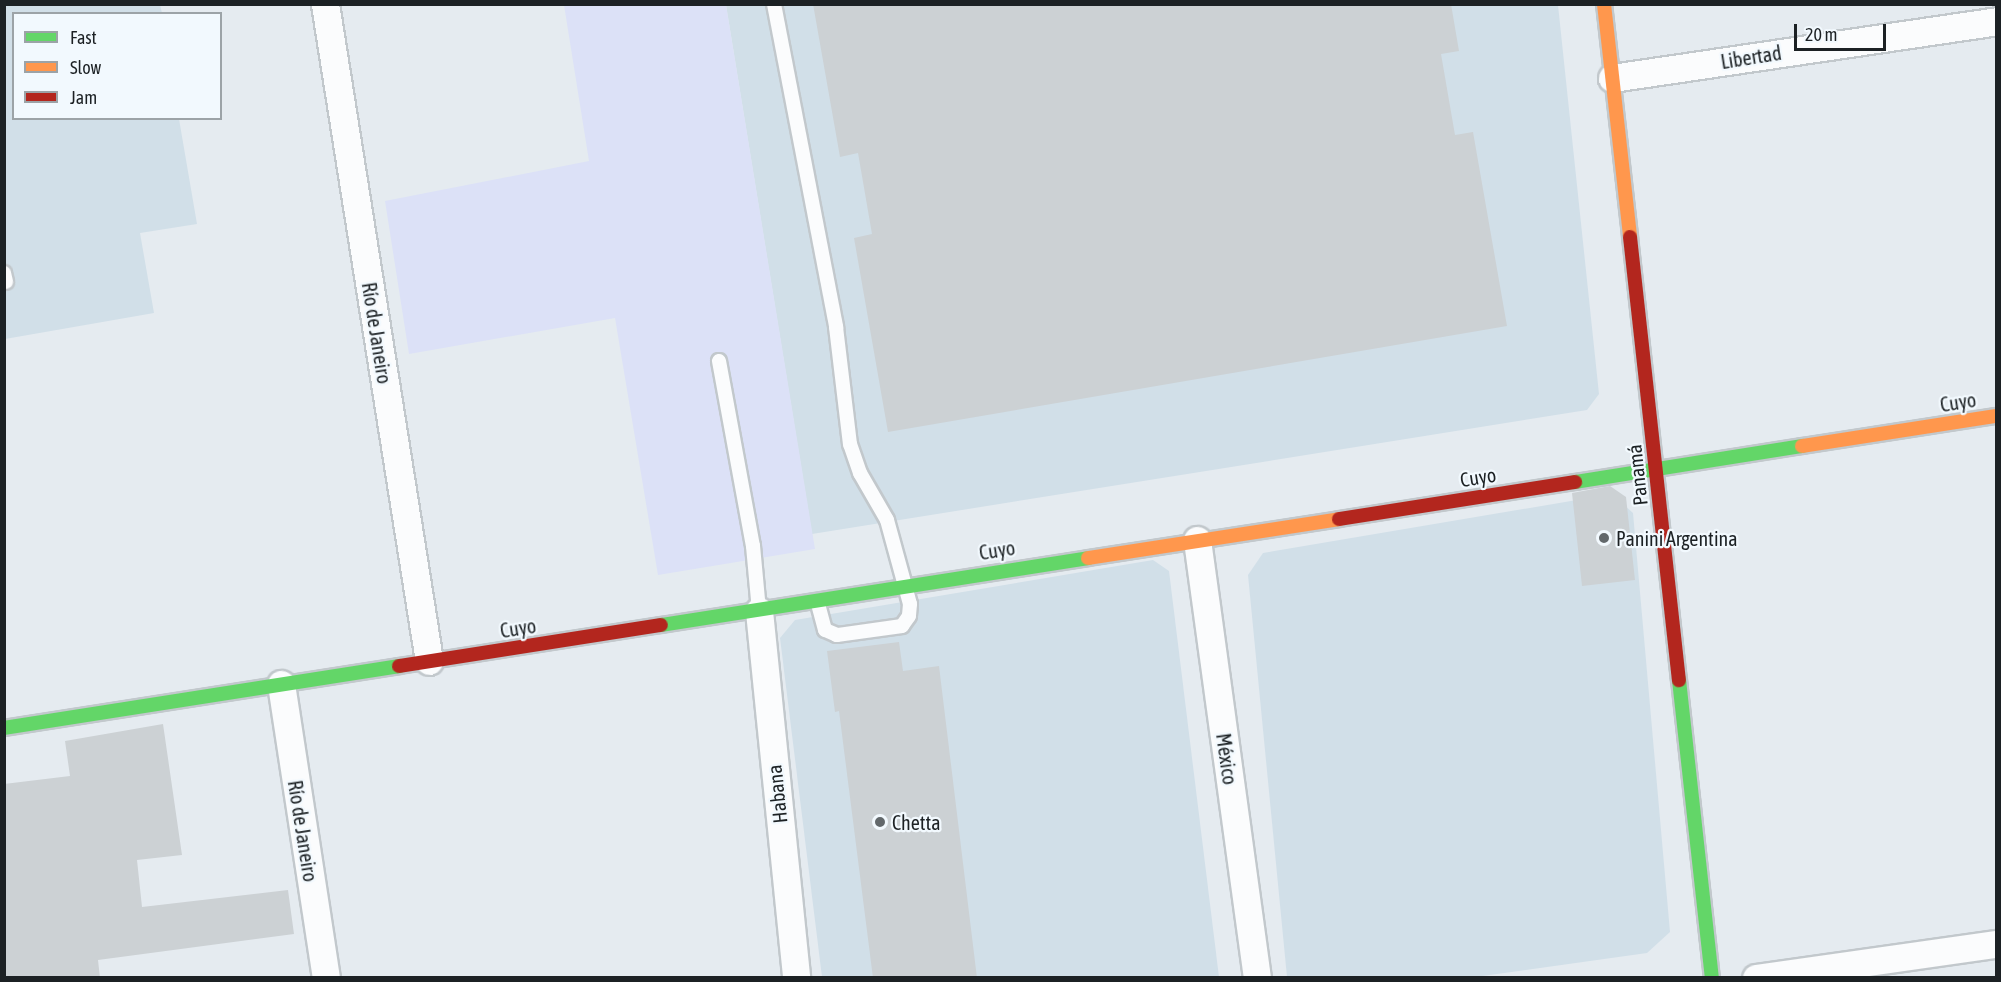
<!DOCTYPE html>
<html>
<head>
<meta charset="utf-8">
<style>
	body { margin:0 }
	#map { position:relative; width:2001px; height:982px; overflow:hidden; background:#e5ebf0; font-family:"Asap Condensed",sans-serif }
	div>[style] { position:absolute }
	.built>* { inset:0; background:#d1dfe8 }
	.green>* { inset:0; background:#dce1f7 }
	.building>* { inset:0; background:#ccd1d4 }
	.roads { filter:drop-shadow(2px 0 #c2c8cc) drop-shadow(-2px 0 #c2c8cc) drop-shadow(0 2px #c2c8cc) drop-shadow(0 -2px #c2c8cc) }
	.lane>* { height:14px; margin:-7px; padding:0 7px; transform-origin:7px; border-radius:7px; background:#fbfcfd }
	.street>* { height:27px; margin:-13.5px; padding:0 13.5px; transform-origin:13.5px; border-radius:13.5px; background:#fbfcfd }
	.fast>* { height:14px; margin:-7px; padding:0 7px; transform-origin:7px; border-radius:7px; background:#63d668 }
	.slow>* { height:14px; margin:-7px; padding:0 7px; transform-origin:7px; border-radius:7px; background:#ff974d }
	.jam>* { height:14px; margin:-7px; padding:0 7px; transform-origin:7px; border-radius:7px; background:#b3261e }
	.dots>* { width:16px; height:16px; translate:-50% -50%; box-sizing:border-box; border:3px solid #f2f9fe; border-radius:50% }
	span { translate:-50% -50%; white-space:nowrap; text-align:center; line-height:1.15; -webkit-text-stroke:4.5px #f2f9fe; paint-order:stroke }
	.street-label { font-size:20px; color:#1c2124 }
	.poi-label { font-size:20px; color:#1c2124 }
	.left { translate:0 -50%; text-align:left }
	.frame { position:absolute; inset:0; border:6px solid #1c2124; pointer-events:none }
	.legend { position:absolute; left:12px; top:12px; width:210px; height:108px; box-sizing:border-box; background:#f2f9fe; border:2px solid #9ca3a7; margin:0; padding:8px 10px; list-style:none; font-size:18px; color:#1c2124 }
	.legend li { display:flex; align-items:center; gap:12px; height:30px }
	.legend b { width:30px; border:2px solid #9ca3a7 }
	.scale { position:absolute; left:1794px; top:24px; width:92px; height:27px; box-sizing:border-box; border:3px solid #1c2124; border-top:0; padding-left:8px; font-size:18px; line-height:21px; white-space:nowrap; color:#1c2124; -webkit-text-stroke:4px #f2f9fe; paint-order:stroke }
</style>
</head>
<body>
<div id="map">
	<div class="built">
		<div style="clip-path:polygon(5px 5px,160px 5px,162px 13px,14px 14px,14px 118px,179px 119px,197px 224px,140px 233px,154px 313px,5px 339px)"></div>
		<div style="clip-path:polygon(726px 5px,1558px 5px,1599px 394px,1587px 410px,812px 534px)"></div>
		<div style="clip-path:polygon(1612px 494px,1633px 513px,1670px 932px,1647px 953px,1475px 977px,1287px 977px,1248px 575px,1263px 553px)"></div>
		<div style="clip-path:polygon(1153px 560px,1169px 571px,1219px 977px,822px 977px,780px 638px,795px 620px)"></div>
	</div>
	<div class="green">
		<div style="clip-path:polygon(564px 5px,726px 5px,815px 549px,658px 575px,615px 318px,409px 354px,385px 201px,589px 161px)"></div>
	</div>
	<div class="building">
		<div style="clip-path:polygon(813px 4px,1451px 4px,1459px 51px,1441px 54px,1455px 135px,1473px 132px,1507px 326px,888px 432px,854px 238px,872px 234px,858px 153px,840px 157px)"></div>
		<div style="clip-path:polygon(1610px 486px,1626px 497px,1635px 580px,1582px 586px,1572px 493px)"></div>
		<div style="clip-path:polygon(899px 642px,903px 671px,939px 666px,977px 978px,873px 978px,839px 711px,835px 712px,827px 651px)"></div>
		<div style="clip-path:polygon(163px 724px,182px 855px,137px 860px,142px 907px,288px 890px,294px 934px,98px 960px,100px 978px,4px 978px,4px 784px,70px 776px,65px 741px)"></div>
	</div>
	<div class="roads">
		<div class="lane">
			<div style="left:774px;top:4px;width:329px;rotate:79.1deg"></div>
			<div style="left:836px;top:327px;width:118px;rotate:83.2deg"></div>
			<div style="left:850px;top:444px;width:31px;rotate:71deg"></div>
			<div style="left:860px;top:473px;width:54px;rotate:60.1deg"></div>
			<div style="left:887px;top:520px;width:87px;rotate:74.7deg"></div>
			<div style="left:910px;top:604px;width:12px;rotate:95deg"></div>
			<div style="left:909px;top:616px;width:12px;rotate:125deg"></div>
			<div style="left:902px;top:626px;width:66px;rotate:172.1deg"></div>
			<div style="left:837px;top:635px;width:13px;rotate:-157deg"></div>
			<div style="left:825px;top:630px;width:30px;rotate:-105deg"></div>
			<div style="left:4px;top:273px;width:9px;rotate:77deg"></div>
			<div style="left:719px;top:361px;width:188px;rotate:79.6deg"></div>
			<div style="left:753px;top:546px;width:65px;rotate:84.7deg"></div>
		</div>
		<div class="street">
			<div style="left:325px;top:4px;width:665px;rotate:81deg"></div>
			<div style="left:1612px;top:78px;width:388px;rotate:-8.4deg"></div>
			<div style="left:1197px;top:540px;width:442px;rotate:82.2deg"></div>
			<div style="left:759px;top:611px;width:369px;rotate:84.2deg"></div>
			<div style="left:281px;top:684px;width:297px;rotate:81.3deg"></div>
			<div style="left:1756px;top:978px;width:242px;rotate:-8.1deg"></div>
		</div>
		<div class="fast">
			<div style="left:1575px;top:482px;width:230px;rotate:-9deg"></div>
			<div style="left:661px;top:625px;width:432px;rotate:-8.9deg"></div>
			<div style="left:1679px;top:680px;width:300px;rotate:83.7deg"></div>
			<div style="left:4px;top:728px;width:400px;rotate:-8.9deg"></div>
		</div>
		<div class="slow">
			<div style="left:1604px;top:4px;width:234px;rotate:83.6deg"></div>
			<div style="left:1802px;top:446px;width:196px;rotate:-8.8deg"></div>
			<div style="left:1088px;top:558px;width:254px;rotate:-8.8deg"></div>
		</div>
		<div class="jam">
			<div style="left:1630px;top:237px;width:446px;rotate:83.7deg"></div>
			<div style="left:1339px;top:519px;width:239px;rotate:-8.9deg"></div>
			<div style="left:399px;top:666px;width:265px;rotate:-8.9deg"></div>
		</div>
	</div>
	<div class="dots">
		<div style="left:1604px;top:538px;background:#62686b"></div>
		<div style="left:880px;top:822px;background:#62686b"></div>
	</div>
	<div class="street-label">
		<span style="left:1751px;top:57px;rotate:-9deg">Libertad</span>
		<span style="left:377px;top:333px;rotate:81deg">Río de Janeiro</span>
		<span style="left:1958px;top:402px;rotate:-9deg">Cuyo</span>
		<span style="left:1637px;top:475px;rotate:-96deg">Panamá</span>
		<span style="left:1478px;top:477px;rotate:-9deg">Cuyo</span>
		<span style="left:997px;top:550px;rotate:-9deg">Cuyo</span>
		<span style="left:518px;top:628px;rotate:-9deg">Cuyo</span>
		<span style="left:1227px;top:759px;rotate:82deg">México</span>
		<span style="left:777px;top:794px;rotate:-96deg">Habana</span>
		<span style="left:303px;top:831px;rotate:81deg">Río de Janeiro</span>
	</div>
	<div class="poi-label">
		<span class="left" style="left:1616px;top:538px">Panini Argentina</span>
		<span class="left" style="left:892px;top:822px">Chetta</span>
	</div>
	<div class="frame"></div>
	<ul class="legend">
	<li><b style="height:8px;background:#63d668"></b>Fast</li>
	<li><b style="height:8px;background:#ff974d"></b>Slow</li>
	<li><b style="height:8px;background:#b3261e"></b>Jam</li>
	</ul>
	<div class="scale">20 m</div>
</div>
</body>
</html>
